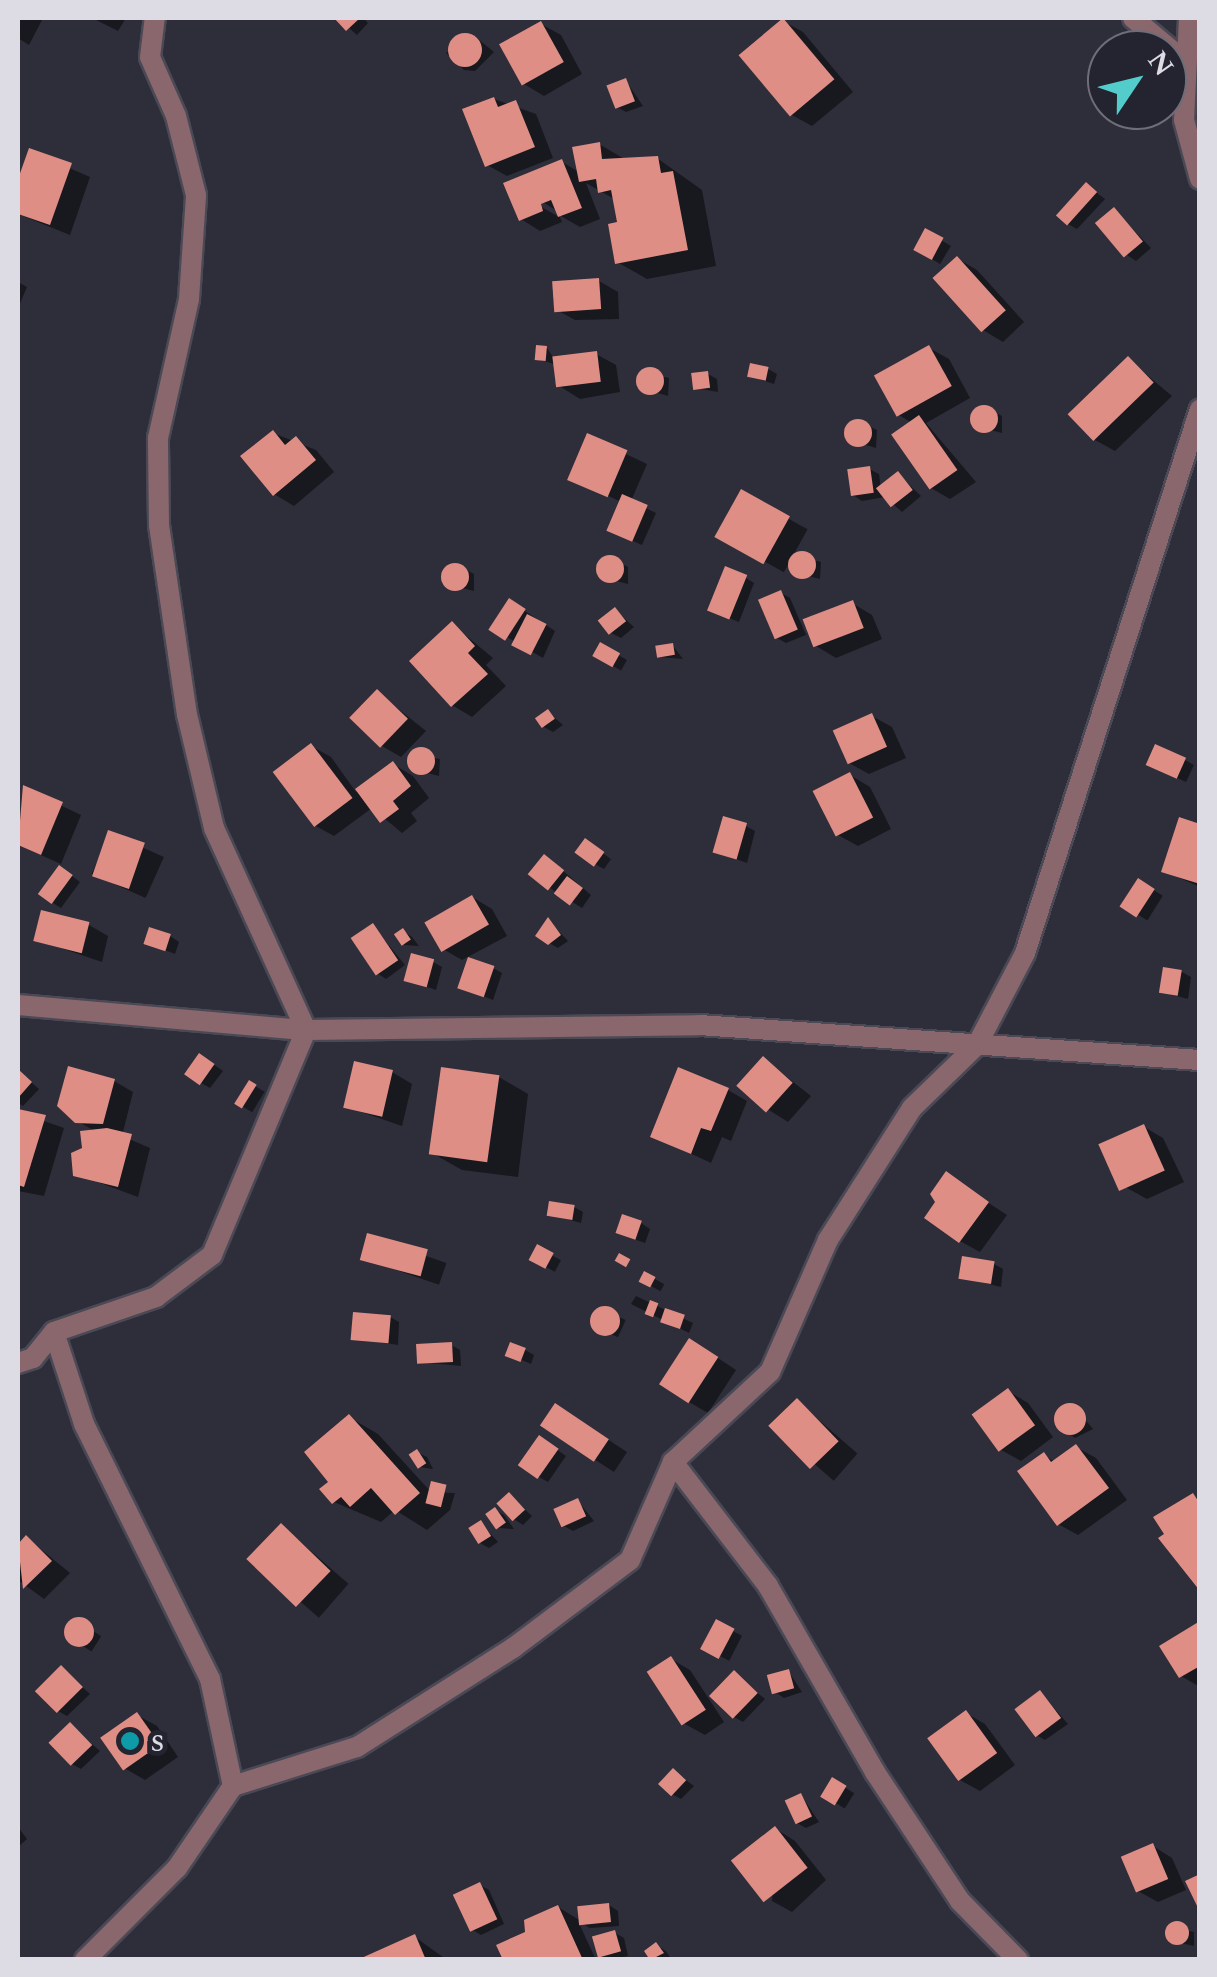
<!DOCTYPE html>
<html>
<head>
<meta charset="utf-8">
<style>
	body { margin:0 }
	#map { position:relative; width:1217px; height:1977px; overflow:hidden; background:#2e2d3a; font-family:Spectral,serif }
	div>[style] { position:absolute }
	.shadow>* { inset:0; background:#0007; transform-origin:0 0 }
	.building>* { inset:0; background:#de8e85; transform-origin:0 0 }
	.round { border-radius:50% }
	.roads { filter:drop-shadow(2px 0 #4a4955) drop-shadow(-2px 0 #4a4955) drop-shadow(0 2px #4a4955) drop-shadow(0 -2px #4a4955) }
	.street>* { height:20px; margin:-10px; padding:0 10px; transform-origin:10px; border-radius:10px; background:#89676c }
	.dots>* { width:28px; height:28px; translate:-50% -50%; box-sizing:border-box; border:5px solid #242330; border-radius:50% }
	span { translate:-50% -50%; white-space:nowrap; text-align:center; line-height:1.15; -webkit-text-stroke:10px #242330; paint-order:stroke }
	.poi-label { font-size:35px; color:#dddce5 }
	.left { translate:0 -50%; text-align:left }
	.frame { position:absolute; inset:0; border:20px solid #dddce5; pointer-events:none }
	.north { position:absolute; left:1087px; top:30px; width:100px; height:100px; box-sizing:border-box; background:#242330; border:2px solid #6e6d78; border-radius:50%; rotate:55deg; font-size:28px; font-weight:700; line-height:40px; text-align:center; color:#dddce5 }
	.north::after { content:''; display:block; margin:auto; width:35px; height:45px; background:#52cdcc; clip-path:polygon(50% 0,100% 100%,50% 72%,0 100%) }
</style>
</head>
<body>
<div id="map">
	<div class="shadow">
		<div style="clip-path:polygon(18px 18px,43px 18px,29px 45px,18px 38px)"></div>
		<div style="clip-path:polygon(92px 18px,126px 18px,118px 31px)"></div>
		<div style="clip-path:polygon(338px 18px,363px 18px,368px 23px,357px 35px)"></div>
		<div style="clip-path:polygon(783px 21px,803px 32px,853px 92px,812px 126px,792px 115px)"></div>
		<div style="clip-path:polygon(541px 24px,561px 35px,582px 74px,544px 96px,524px 84px)"></div>
		<div style="clip-path:polygon(473px 35px,494px 52px,475px 71px,464px 70px,446px 53px)"></div>
		<div style="clip-path:polygon(626px 81px,643px 106px,626px 112px,617px 107px)"></div>
		<div style="clip-path:polygon(494px 99px,536px 114px,553px 158px,507px 176px,487px 165px)"></div>
		<div style="clip-path:polygon(evenodd,599px 144px,626px 160px,657px 158px,702px 190px,716px 266px,647px 279px,617px 262px,611px 226px,620px 224px,616px 200px,586px 183px,600px 219px,580px 227px,559px 215px,562px 222px,540px 231px,521px 219px,507px 184px,562px 162px,579px 172px,575px 149px,599px 144px,531px 195px,559px 212px,559px 217px,529px 200px,531px 195px)"></div>
		<div style="clip-path:polygon(30px 151px,90px 177px,70px 235px,18px 214px,18px 187px)"></div>
		<div style="clip-path:polygon(1086px 185px,1105px 199px,1077px 229px,1068px 224px)"></div>
		<div style="clip-path:polygon(1114px 210px,1151px 248px,1136px 261px,1127px 255px)"></div>
		<div style="left:926px;top:231px;width:29px;height:21px;rotate:31deg"></div>
		<div style="clip-path:polygon(958px 259px,977px 270px,1024px 322px,1003px 342px,983px 330px)"></div>
		<div style="clip-path:polygon(599px 281px,618px 292px,619px 319px,575px 320px,555px 309px)"></div>
		<div style="clip-path:polygon(18px 282px,27px 287px,18px 308px)"></div>
		<div style="clip-path:polygon(547px 348px,555px 360px,596px 354px,616px 365px,620px 392px,580px 399px,561px 387px,557px 365px,538px 359px)"></div>
		<div style="clip-path:polygon(929px 348px,949px 359px,970px 398px,926px 423px,976px 482px,950px 499px,931px 488px,912px 423px,899px 415px)"></div>
		<div style="clip-path:polygon(1129px 360px,1172px 396px,1115px 451px,1095px 440px)"></div>
		<div style="clip-path:polygon(768px 369px,777px 374px,774px 384px,750px 376px)"></div>
		<div style="clip-path:polygon(644px 372px,669px 378px,668px 396px,641px 388px)"></div>
		<div style="clip-path:polygon(708px 374px,717px 379px,718px 392px,695px 388px)"></div>
		<div style="clip-path:polygon(993px 411px,1002px 416px,1002px 433px,975px 426px,975px 412px)"></div>
		<div style="clip-path:polygon(867px 425px,877px 430px,876px 448px,849px 440px,849px 426px)"></div>
		<div style="clip-path:polygon(273px 433px,316px 450px,334px 472px,294px 506px,274px 494px)"></div>
		<div style="clip-path:polygon(588px 436px,647px 464px,631px 501px,656px 513px,642px 545px,619px 535px,621px 502px,571px 478px)"></div>
		<div style="clip-path:polygon(869px 469px,879px 474px,881px 489px,898px 474px,921px 496px,902px 512px,885px 497px,862px 501px,853px 495px)"></div>
		<div style="left:742px;top:493px;width:75px;height:49px;rotate:29deg"></div>
		<div style="clip-path:polygon(796px 555px,821px 562px,820px 579px,793px 572px)"></div>
		<div style="clip-path:polygon(619px 562px,628px 567px,628px 584px,601px 577px,601px 563px)"></div>
		<div style="clip-path:polygon(465px 569px,474px 574px,474px 591px,446px 584px,446px 570px)"></div>
		<div style="clip-path:polygon(746px 578px,754px 583px,739px 622px,719px 614px)"></div>
		<div style="clip-path:polygon(781px 593px,790px 598px,806px 635px,786px 643px,777px 638px)"></div>
		<div style="clip-path:polygon(510px 601px,555px 631px,543px 658px,493px 629px)"></div>
		<div style="clip-path:polygon(852px 603px,872px 615px,882px 639px,836px 658px,816px 646px)"></div>
		<div style="clip-path:polygon(615px 610px,634px 627px,621px 638px,611px 633px)"></div>
		<div style="clip-path:polygon(452px 624px,493px 658px,486px 665px,506px 686px,472px 717px,452px 705px)"></div>
		<div style="left:601px;top:645px;width:30px;height:12px;rotate:30deg"></div>
		<div style="clip-path:polygon(673px 646px,683px 659px,659px 657px)"></div>
		<div style="clip-path:polygon(377px 692px,426px 731px,401px 757px,382px 746px)"></div>
		<div style="clip-path:polygon(548px 712px,563px 725px,553px 732px,544px 727px)"></div>
		<div style="clip-path:polygon(872px 716px,892px 727px,906px 758px,869px 774px,849px 763px)"></div>
		<div style="clip-path:polygon(311px 746px,331px 757px,356px 792px,393px 764px,413px 776px,429px 798px,411px 813px,417px 821px,402px 833px,372px 808px,334px 836px,314px 825px)"></div>
		<div style="clip-path:polygon(412px 754px,440px 759px,439px 776px,412px 769px)"></div>
		<div style="clip-path:polygon(1185px 760px,1194px 765px,1186px 782px,1158px 769px)"></div>
		<div style="clip-path:polygon(850px 775px,870px 787px,891px 829px,858px 846px,838px 835px)"></div>
		<div style="clip-path:polygon(24px 788px,81px 815px,61px 864px,18px 845px)"></div>
		<div style="clip-path:polygon(746px 826px,755px 831px,747px 863px,716px 852px)"></div>
		<div style="clip-path:polygon(1200px 826px,1200px 887px,1164px 871px)"></div>
		<div style="left:110px;top:833px;width:59px;height:45px;rotate:24deg"></div>
		<div style="clip-path:polygon(594px 847px,611px 859px,604px 869px,595px 864px)"></div>
		<div style="clip-path:polygon(554px 863px,591px 895px,582px 908px,550px 888px)"></div>
		<div style="clip-path:polygon(68px 873px,80px 882px,61px 908px,53px 903px)"></div>
		<div style="left:1139px;top:881px;width:28px;height:29px;rotate:32deg"></div>
		<div style="clip-path:polygon(472px 897px,492px 909px,507px 936px,462px 960px,443px 949px)"></div>
		<div style="clip-path:polygon(549px 921px,568px 941px,558px 948px,549px 943px)"></div>
		<div style="clip-path:polygon(89px 925px,108px 936px,102px 962px,37px 940px)"></div>
		<div style="clip-path:polygon(373px 926px,405px 965px,386px 979px,377px 973px)"></div>
		<div style="clip-path:polygon(403px 931px,412px 937px,419px 946px,404px 945px)"></div>
		<div style="clip-path:polygon(170px 936px,179px 942px,175px 954px,147px 943px)"></div>
		<div style="clip-path:polygon(433px 962px,442px 967px,436px 990px,407px 980px)"></div>
		<div style="clip-path:polygon(493px 968px,502px 973px,493px 1000px,461px 987px)"></div>
		<div style="clip-path:polygon(1182px 972px,1191px 977px,1188px 999px,1162px 992px)"></div>
		<div style="clip-path:polygon(764px 1059px,811px 1096px,788px 1122px,769px 1110px)"></div>
		<div style="clip-path:polygon(209px 1061px,223px 1071px,210px 1088px,201px 1083px)"></div>
		<div style="clip-path:polygon(18px 1071px,39px 1089px,23px 1106px,18px 1103px)"></div>
		<div style="clip-path:polygon(392px 1072px,412px 1084px,402px 1126px,347px 1107px)"></div>
		<div style="clip-path:polygon(499px 1077px,528px 1094px,518px 1177px,462px 1170px,432px 1153px)"></div>
		<div style="clip-path:polygon(114px 1081px,133px 1092px,122px 1136px,150px 1148px,138px 1197px,76px 1174px,85px 1150px,102px 1135px,77px 1121px)"></div>
		<div style="left:250px;top:1083px;width:17px;height:24px;rotate:31deg"></div>
		<div style="clip-path:polygon(728px 1090px,747px 1101px,731px 1141px,722px 1137px,711px 1163px,653px 1136px)"></div>
		<div style="clip-path:polygon(18px 1112px,64px 1128px,44px 1196px,18px 1191px)"></div>
		<div style="clip-path:polygon(1144px 1127px,1163px 1138px,1184px 1182px,1147px 1199px,1127px 1188px)"></div>
		<div style="clip-path:polygon(964px 1187px,1007px 1215px,980px 1252px,960px 1241px)"></div>
		<div style="clip-path:polygon(574px 1207px,583px 1212px,581px 1223px,549px 1214px)"></div>
		<div style="clip-path:polygon(641px 1223px,650px 1229px,645px 1243px,628px 1237px)"></div>
		<div style="left:368px;top:1236px;width:83px;height:23px;rotate:19deg"></div>
		<div style="left:538px;top:1248px;width:26px;height:13px;rotate:28deg"></div>
		<div style="clip-path:polygon(994px 1264px,1003px 1269px,1001px 1287px,960px 1277px)"></div>
		<div style="left:646px;top:1274px;width:21px;height:8px;rotate:29deg"></div>
		<div style="clip-path:polygon(636px 1296px,693px 1323px,689px 1333px,631px 1304px)"></div>
		<div style="left:601px;top:1309px;width:27px;height:19px;rotate:24deg"></div>
		<div style="clip-path:polygon(390px 1317px,399px 1322px,398px 1345px,354px 1338px)"></div>
		<div style="clip-path:polygon(451px 1345px,460px 1350px,461px 1366px,419px 1362px)"></div>
		<div style="clip-path:polygon(525px 1350px,534px 1355px,531px 1364px,508px 1354px)"></div>
		<div style="clip-path:polygon(709px 1352px,736px 1370px,708px 1413px,689px 1402px)"></div>
		<div style="clip-path:polygon(1008px 1391px,1028px 1403px,1053px 1437px,1021px 1461px,1001px 1450px)"></div>
		<div style="left:797px;top:1401px;width:80px;height:36px;rotate:41deg"></div>
		<div style="clip-path:polygon(1074px 1406px,1093px 1429px,1075px 1438px,1058px 1426px,1058px 1413px)"></div>
		<div style="clip-path:polygon(349px 1417px,378px 1434px,431px 1492px,455px 1493px,450px 1510px,427px 1530px,395px 1510px,381px 1522px,334px 1502px,323px 1489px,332px 1482px)"></div>
		<div style="clip-path:polygon(575px 1418px,627px 1452px,614px 1472px,543px 1426px)"></div>
		<div style="clip-path:polygon(549px 1444px,566px 1456px,548px 1482px,539px 1477px)"></div>
		<div style="clip-path:polygon(1076px 1447px,1096px 1458px,1127px 1500px,1078px 1535px,1058px 1524px,1044px 1455px,1055px 1462px)"></div>
		<div style="clip-path:polygon(417px 1452px,427px 1457px,433px 1469px,419px 1467px)"></div>
		<div style="clip-path:polygon(509px 1495px,532px 1516px,523px 1525px,514px 1519px)"></div>
		<div style="clip-path:polygon(578px 1501px,594px 1521px,573px 1531px,564px 1526px)"></div>
		<div style="clip-path:polygon(495px 1510px,504px 1515px,514px 1529px,498px 1528px)"></div>
		<div style="clip-path:polygon(481px 1523px,498px 1542px,489px 1548px,480px 1543px)"></div>
		<div style="left:282px;top:1526px;width:88px;height:45px;rotate:41deg"></div>
		<div style="clip-path:polygon(27px 1538px,70px 1573px,44px 1599px,18px 1580px,18px 1547px)"></div>
		<div style="left:76px;top:1620px;width:30px;height:18px;rotate:33deg"></div>
		<div style="left:717px;top:1623px;width:28px;height:28px;rotate:27deg"></div>
		<div style="clip-path:polygon(1200px 1624px,1200px 1687px,1181px 1676px)"></div>
		<div style="clip-path:polygon(671px 1659px,690px 1670px,724px 1722px,705px 1735px,685px 1724px,651px 1672px)"></div>
		<div style="clip-path:polygon(62px 1669px,90px 1694px,67px 1716px,58px 1711px)"></div>
		<div style="clip-path:polygon(789px 1672px,802px 1692px,784px 1698px,775px 1692px)"></div>
		<div style="clip-path:polygon(734px 1673px,765px 1699px,743px 1722px,734px 1717px)"></div>
		<div style="clip-path:polygon(1040px 1692px,1068px 1724px,1045px 1740px,1036px 1735px)"></div>
		<div style="clip-path:polygon(966px 1713px,985px 1724px,1015px 1765px,980px 1791px,960px 1780px)"></div>
		<div style="clip-path:polygon(137px 1715px,157px 1726px,178px 1757px,145px 1780px,126px 1769px)"></div>
		<div style="clip-path:polygon(70px 1725px,100px 1751px,81px 1769px,72px 1764px)"></div>
		<div style="clip-path:polygon(674px 1771px,694px 1786px,681px 1799px,672px 1794px)"></div>
		<div style="left:833px;top:1780px;width:25px;height:18px;rotate:32deg"></div>
		<div style="clip-path:polygon(801px 1795px,819px 1822px,806px 1828px,797px 1823px)"></div>
		<div style="clip-path:polygon(18px 1827px,27px 1839px,18px 1847px)"></div>
		<div style="clip-path:polygon(776px 1829px,795px 1841px,826px 1880px,792px 1912px,772px 1901px)"></div>
		<div style="clip-path:polygon(1153px 1846px,1172px 1858px,1186px 1890px,1158px 1902px,1138px 1891px)"></div>
		<div style="clip-path:polygon(480px 1885px,489px 1890px,504px 1924px,481px 1935px,471px 1929px)"></div>
		<div style="clip-path:polygon(609px 1905px,618px 1911px,619px 1926px,590px 1928px,578px 1921px,596px 1960px,506px 1960px,558px 1907px,581px 1921px)"></div>
		<div style="clip-path:polygon(1171px 1927px,1194px 1932px,1194px 1946px,1172px 1941px)"></div>
		<div style="clip-path:polygon(615px 1933px,624px 1938px,628px 1956px,607px 1960px,599px 1955px)"></div>
		<div style="clip-path:polygon(415px 1937px,447px 1960px,363px 1960px)"></div>
		<div style="clip-path:polygon(656px 1945px,666px 1951px,671px 1959px,653px 1960px,647px 1952px)"></div>
	</div>
	<div class="building">
		<div style="clip-path:polygon(334px 18px,360px 18px,346px 31px)"></div>
		<div style="left:783px;top:18px;width:80px;height:58px;rotate:50deg"></div>
		<div style="left:541px;top:21px;width:47px;height:48px;rotate:61deg"></div>
		<div class="round" style="left:448px;top:33px;width:34px;height:34px"></div>
		<div style="left:626px;top:78px;width:25px;height:21px;rotate:69deg"></div>
		<div style="clip-path:polygon(494px 97px,498px 107px,516px 100px,535px 147px,485px 167px,462px 109px)"></div>
		<div style="clip-path:polygon(600px 142px,602px 159px,658px 156px,661px 173px,673px 171px,688px 250px,615px 264px,608px 224px,617px 222px,611px 190px,598px 193px,596px 179px,579px 182px,572px 147px)"></div>
		<div style="clip-path:polygon(29px 148px,72px 163px,50px 225px,18px 214px,18px 179px)"></div>
		<div style="clip-path:polygon(562px 159px,582px 208px,558px 217px,551px 200px,541px 204px,543px 211px,519px 221px,503px 183px)"></div>
		<div style="left:1086px;top:182px;width:15px;height:45px;rotate:42deg"></div>
		<div style="left:1114px;top:207px;width:45px;height:25px;rotate:50deg"></div>
		<div style="left:925px;top:228px;width:21px;height:25px;rotate:28deg"></div>
		<div style="left:957px;top:256px;width:73px;height:33px;rotate:48deg"></div>
		<div style="left:599px;top:278px;width:31px;height:47px;rotate:86deg"></div>
		<div style="left:536px;top:345px;width:11px;height:15px;rotate:5deg"></div>
		<div style="left:929px;top:345px;width:47px;height:63px;rotate:61deg"></div>
		<div style="left:597px;top:351px;width:31px;height:45px;rotate:83deg"></div>
		<div style="left:1128px;top:356px;width:37px;height:84px;rotate:46deg"></div>
		<div style="left:750px;top:363px;width:19px;height:14px;rotate:12deg"></div>
		<div class="round" style="left:636px;top:367px;width:28px;height:28px"></div>
		<div style="left:708px;top:371px;width:17px;height:17px;rotate:83deg"></div>
		<div class="round" style="left:970px;top:405px;width:28px;height:28px"></div>
		<div style="left:919px;top:415px;width:67px;height:34px;rotate:55deg"></div>
		<div class="round" style="left:844px;top:419px;width:28px;height:28px"></div>
		<div style="clip-path:polygon(273px 430px,285px 445px,296px 436px,316px 460px,273px 496px,240px 456px)"></div>
		<div style="left:587px;top:433px;width:44px;height:51px;rotate:23deg"></div>
		<div style="left:870px;top:466px;width:27px;height:23px;rotate:82deg"></div>
		<div style="left:898px;top:471px;width:24px;height:28px;rotate:52deg"></div>
		<div style="left:741px;top:489px;width:56px;height:55px;rotate:29deg"></div>
		<div style="left:622px;top:494px;width:28px;height:40px;rotate:23deg"></div>
		<div class="round" style="left:788px;top:551px;width:28px;height:28px"></div>
		<div class="round" style="left:596px;top:555px;width:28px;height:28px"></div>
		<div class="round" style="left:441px;top:563px;width:28px;height:28px"></div>
		<div style="left:725px;top:566px;width:24px;height:48px;rotate:22deg"></div>
		<div style="left:781px;top:590px;width:43px;height:25px;rotate:67deg"></div>
		<div style="left:509px;top:598px;width:20px;height:38px;rotate:33deg"></div>
		<div style="left:853px;top:600px;width:30px;height:54px;rotate:69deg"></div>
		<div style="left:615px;top:607px;width:18px;height:22px;rotate:52deg"></div>
		<div style="left:527px;top:614px;width:22px;height:35px;rotate:27deg"></div>
		<div style="clip-path:polygon(452px 621px,475px 646px,468px 653px,488px 674px,451px 707px,409px 661px)"></div>
		<div style="left:600px;top:642px;width:23px;height:16px;rotate:29deg"></div>
		<div style="left:673px;top:643px;width:12px;height:18px;rotate:81deg"></div>
		<div style="left:377px;top:689px;width:43px;height:40px;rotate:44deg"></div>
		<div style="left:548px;top:709px;width:12px;height:16px;rotate:55deg"></div>
		<div style="left:872px;top:713px;width:37px;height:43px;rotate:66deg"></div>
		<div style="left:311px;top:743px;width:69px;height:48px;rotate:53deg"></div>
		<div style="left:1155px;top:744px;width:34px;height:23px;rotate:24deg"></div>
		<div class="round" style="left:407px;top:747px;width:28px;height:28px"></div>
		<div style="clip-path:polygon(393px 761px,411px 786px,393px 801px,399px 809px,380px 823px,355px 789px)"></div>
		<div style="left:850px;top:772px;width:51px;height:42px;rotate:63deg"></div>
		<div style="clip-path:polygon(23px 785px,63px 802px,41px 855px,18px 845px)"></div>
		<div style="left:723px;top:816px;width:25px;height:38px;rotate:16deg"></div>
		<div style="clip-path:polygon(1179px 817px,1200px 824px,1200px 884px,1161px 872px)"></div>
		<div style="left:108px;top:830px;width:39px;height:49px;rotate:19deg"></div>
		<div style="left:585px;top:838px;width:24px;height:18px;rotate:36deg"></div>
		<div style="left:544px;top:854px;width:26px;height:26px;rotate:39deg"></div>
		<div style="left:59px;top:865px;width:17px;height:36px;rotate:36deg"></div>
		<div style="left:567px;top:876px;width:20px;height:22px;rotate:37deg"></div>
		<div style="left:1138px;top:878px;width:20px;height:34px;rotate:33deg"></div>
		<div style="left:472px;top:895px;width:34px;height:55px;rotate:60deg"></div>
		<div style="left:41px;top:910px;width:50px;height:32px;rotate:14deg"></div>
		<div style="clip-path:polygon(548px 917px,561px 935px,548px 945px,535px 936px)"></div>
		<div style="left:373px;top:923px;width:45px;height:27px;rotate:56deg"></div>
		<div style="left:149px;top:927px;width:23px;height:18px;rotate:18deg"></div>
		<div style="left:403px;top:928px;width:14px;height:11px;rotate:56deg"></div>
		<div style="left:411px;top:953px;width:24px;height:29px;rotate:15deg"></div>
		<div style="left:468px;top:957px;width:28px;height:33px;rotate:19deg"></div>
		<div style="left:1163px;top:967px;width:19px;height:26px;rotate:9deg"></div>
		<div style="left:199px;top:1053px;width:19px;height:26px;rotate:35deg"></div>
		<div style="left:763px;top:1056px;width:40px;height:40px;rotate:42deg"></div>
		<div style="left:354px;top:1061px;width:40px;height:48px;rotate:13deg"></div>
		<div style="clip-path:polygon(68px 1066px,115px 1079px,103px 1124px,75px 1123px,57px 1106px)"></div>
		<div style="left:441px;top:1067px;width:59px;height:88px;rotate:8deg"></div>
		<div style="clip-path:polygon(678px 1067px,729px 1088px,711px 1131px,701px 1128px,691px 1154px,650px 1137px)"></div>
		<div style="clip-path:polygon(18px 1069px,32px 1082px,18px 1098px)"></div>
		<div style="left:249px;top:1080px;width:9px;height:28px;rotate:32deg"></div>
		<div style="clip-path:polygon(18px 1109px,46px 1115px,24px 1187px,18px 1185px)"></div>
		<div style="left:1144px;top:1124px;width:51px;height:50px;rotate:66deg"></div>
		<div style="clip-path:polygon(107px 1128px,132px 1134px,118px 1187px,73px 1176px,71px 1153px,82px 1148px,80px 1131px)"></div>
		<div style="clip-path:polygon(946px 1171px,989px 1202px,959px 1243px,924px 1218px,935px 1202px,930px 1194px)"></div>
		<div style="left:549px;top:1201px;width:26px;height:15px;rotate:9deg"></div>
		<div style="left:622px;top:1214px;width:21px;height:20px;rotate:19deg"></div>
		<div style="left:367px;top:1233px;width:63px;height:28px;rotate:15deg"></div>
		<div style="left:537px;top:1244px;width:19px;height:18px;rotate:28deg"></div>
		<div style="left:619px;top:1253px;width:13px;height:9px;rotate:29deg"></div>
		<div style="left:962px;top:1256px;width:33px;height:23px;rotate:9deg"></div>
		<div style="left:644px;top:1271px;width:13px;height:12px;rotate:27deg"></div>
		<div style="left:650px;top:1300px;width:9px;height:15px;rotate:21deg"></div>
		<div class="round" style="left:590px;top:1306px;width:30px;height:30px"></div>
		<div style="left:665px;top:1308px;width:21px;height:15px;rotate:19deg"></div>
		<div style="left:353px;top:1312px;width:38px;height:28px;rotate:5deg"></div>
		<div style="left:689px;top:1338px;width:35px;height:55px;rotate:33deg"></div>
		<div style="left:452px;top:1342px;width:20px;height:36px;rotate:87deg"></div>
		<div style="left:510px;top:1342px;width:17px;height:15px;rotate:21deg"></div>
		<div style="left:1008px;top:1388px;width:46px;height:45px;rotate:54deg"></div>
		<div style="left:797px;top:1398px;width:60px;height:40px;rotate:46deg"></div>
		<div style="left:555px;top:1403px;width:65px;height:27px;rotate:34deg"></div>
		<div class="round" style="left:1054px;top:1403px;width:32px;height:32px"></div>
		<div style="clip-path:polygon(349px 1414px,420px 1493px,395px 1515px,371px 1488px,350px 1507px,341px 1497px,332px 1504px,319px 1489px,328px 1482px,304px 1452px)"></div>
		<div style="left:539px;top:1435px;width:24px;height:37px;rotate:35deg"></div>
		<div style="clip-path:polygon(1076px 1444px,1109px 1488px,1057px 1526px,1017px 1471px,1044px 1452px,1051px 1462px)"></div>
		<div style="left:417px;top:1449px;width:17px;height:10px;rotate:57deg"></div>
		<div style="left:431px;top:1481px;width:16px;height:23px;rotate:14deg"></div>
		<div style="left:509px;top:1492px;width:24px;height:17px;rotate:48deg"></div>
		<div style="clip-path:polygon(1193px 1493px,1200px 1504px,1200px 1591px,1158px 1538px,1164px 1534px,1153px 1517px)"></div>
		<div style="left:578px;top:1498px;width:20px;height:27px;rotate:66deg"></div>
		<div style="left:495px;top:1507px;width:19px;height:12px;rotate:55deg"></div>
		<div style="left:481px;top:1520px;width:19px;height:15px;rotate:58deg"></div>
		<div style="left:281px;top:1523px;width:69px;height:50px;rotate:44deg"></div>
		<div style="clip-path:polygon(26px 1535px,52px 1561px,23px 1589px,18px 1544px)"></div>
		<div class="round" style="left:64px;top:1617px;width:30px;height:30px"></div>
		<div style="left:716px;top:1619px;width:21px;height:34px;rotate:28deg"></div>
		<div style="clip-path:polygon(1200px 1621px,1200px 1666px,1179px 1678px,1159px 1646px)"></div>
		<div style="left:671px;top:1656px;width:64px;height:29px;rotate:57deg"></div>
		<div style="left:61px;top:1665px;width:31px;height:37px;rotate:45deg"></div>
		<div style="left:789px;top:1669px;width:20px;height:23px;rotate:75deg"></div>
		<div style="left:734px;top:1670px;width:33px;height:36px;rotate:44deg"></div>
		<div style="left:1040px;top:1690px;width:35px;height:32px;rotate:53deg"></div>
		<div style="left:966px;top:1710px;width:53px;height:48px;rotate:54deg"></div>
		<div style="left:137px;top:1712px;width:40px;height:45px;rotate:55deg"></div>
		<div style="left:70px;top:1722px;width:32px;height:30px;rotate:46deg"></div>
		<div style="left:673px;top:1768px;width:18px;height:22px;rotate:43deg"></div>
		<div style="left:832px;top:1777px;width:17px;height:23px;rotate:31deg"></div>
		<div style="left:801px;top:1793px;width:26px;height:18px;rotate:65deg"></div>
		<div style="left:775px;top:1826px;width:53px;height:56px;rotate:52deg"></div>
		<div style="left:1153px;top:1843px;width:39px;height:35px;rotate:67deg"></div>
		<div style="clip-path:polygon(1200px 1874px,1200px 1912px,1185px 1881px)"></div>
		<div style="left:480px;top:1882px;width:41px;height:30px;rotate:65deg"></div>
		<div style="left:609px;top:1903px;width:19px;height:32px;rotate:84deg"></div>
		<div style="clip-path:polygon(558px 1905px,583px 1960px,503px 1960px,496px 1945px,525px 1932px,524px 1920px)"></div>
		<div class="round" style="left:1165px;top:1921px;width:24px;height:24px"></div>
		<div style="left:615px;top:1930px;width:22px;height:24px;rotate:74deg"></div>
		<div style="clip-path:polygon(415px 1934px,426px 1960px,357px 1960px)"></div>
		<div style="clip-path:polygon(656px 1942px,664px 1953px,650px 1960px,644px 1951px)"></div>
	</div>
	<div class="roads">
		<div class="street">
			<div style="left:1133px;top:18px;width:65px;rotate:40deg"></div>
			<div style="left:1189px;top:18px;width:102px;rotate:92.8deg"></div>
			<div style="left:1184px;top:120px;width:61px;rotate:74.8deg"></div>
			<div style="left:18px;top:1005px;width:289px;rotate:5deg"></div>
			<div style="left:306px;top:1030px;width:393px;rotate:-0.7deg"></div>
			<div style="left:699px;top:1025px;width:502px;rotate:4deg"></div>
			<div style="left:54px;top:1332px;width:97px;rotate:71.9deg"></div>
			<div style="left:84px;top:1424px;width:284px;rotate:63.7deg"></div>
			<div style="left:210px;top:1679px;width:109px;rotate:77.9deg"></div>
			<div style="left:18px;top:1363px;width:16px;rotate:-18deg"></div>
			<div style="left:33px;top:1358px;width:33px;rotate:-51deg"></div>
			<div style="left:54px;top:1332px;width:108px;rotate:-18.9deg"></div>
			<div style="left:156px;top:1297px;width:70px;rotate:-36.9deg"></div>
			<div style="left:212px;top:1255px;width:244px;rotate:-67.3deg"></div>
			<div style="left:306px;top:1030px;width:222px;rotate:-114.5deg"></div>
			<div style="left:214px;top:828px;width:116px;rotate:-103.4deg"></div>
			<div style="left:187px;top:715px;width:192px;rotate:-98.4deg"></div>
			<div style="left:159px;top:525px;width:87px;rotate:-90.7deg"></div>
			<div style="left:158px;top:438px;width:142px;rotate:-77.4deg"></div>
			<div style="left:189px;top:299px;width:104px;rotate:-86.1deg"></div>
			<div style="left:196px;top:195px;width:81px;rotate:-104.2deg"></div>
			<div style="left:176px;top:116px;width:64px;rotate:-113.8deg"></div>
			<div style="left:150px;top:57px;width:39px;rotate:-83deg"></div>
			<div style="left:673px;top:1462px;width:156px;rotate:52.5deg"></div>
			<div style="left:768px;top:1586px;width:215px;rotate:60.1deg"></div>
			<div style="left:875px;top:1772px;width:154px;rotate:56.6deg"></div>
			<div style="left:960px;top:1901px;width:83px;rotate:45.5deg"></div>
			<div style="left:85px;top:1960px;width:130px;rotate:-45deg"></div>
			<div style="left:177px;top:1868px;width:99px;rotate:-55.7deg"></div>
			<div style="left:233px;top:1786px;width:130px;rotate:-17.5deg"></div>
			<div style="left:357px;top:1747px;width:185px;rotate:-32.4deg"></div>
			<div style="left:513px;top:1648px;width:146px;rotate:-36.9deg"></div>
			<div style="left:630px;top:1560px;width:107px;rotate:-66.3deg"></div>
			<div style="left:673px;top:1462px;width:132px;rotate:-42.9deg"></div>
			<div style="left:770px;top:1372px;width:144px;rotate:-66.3deg"></div>
			<div style="left:828px;top:1240px;width:156px;rotate:-57.5deg"></div>
			<div style="left:912px;top:1108px;width:91px;rotate:-44.1deg"></div>
			<div style="left:977px;top:1045px;width:104px;rotate:-62.4deg"></div>
			<div style="left:1025px;top:953px;width:571px;rotate:-72.17deg"></div>
		</div>
	</div>
	<div class="dots">
		<div style="left:130px;top:1741px;background:#0f9aa8"></div>
	</div>
	<div class="poi-label">
		<span class="left" style="left:150px;top:1741px">s</span>
	</div>
	<div class="frame"></div>
	<div class="north">N</div>
</div>
</body>
</html>
